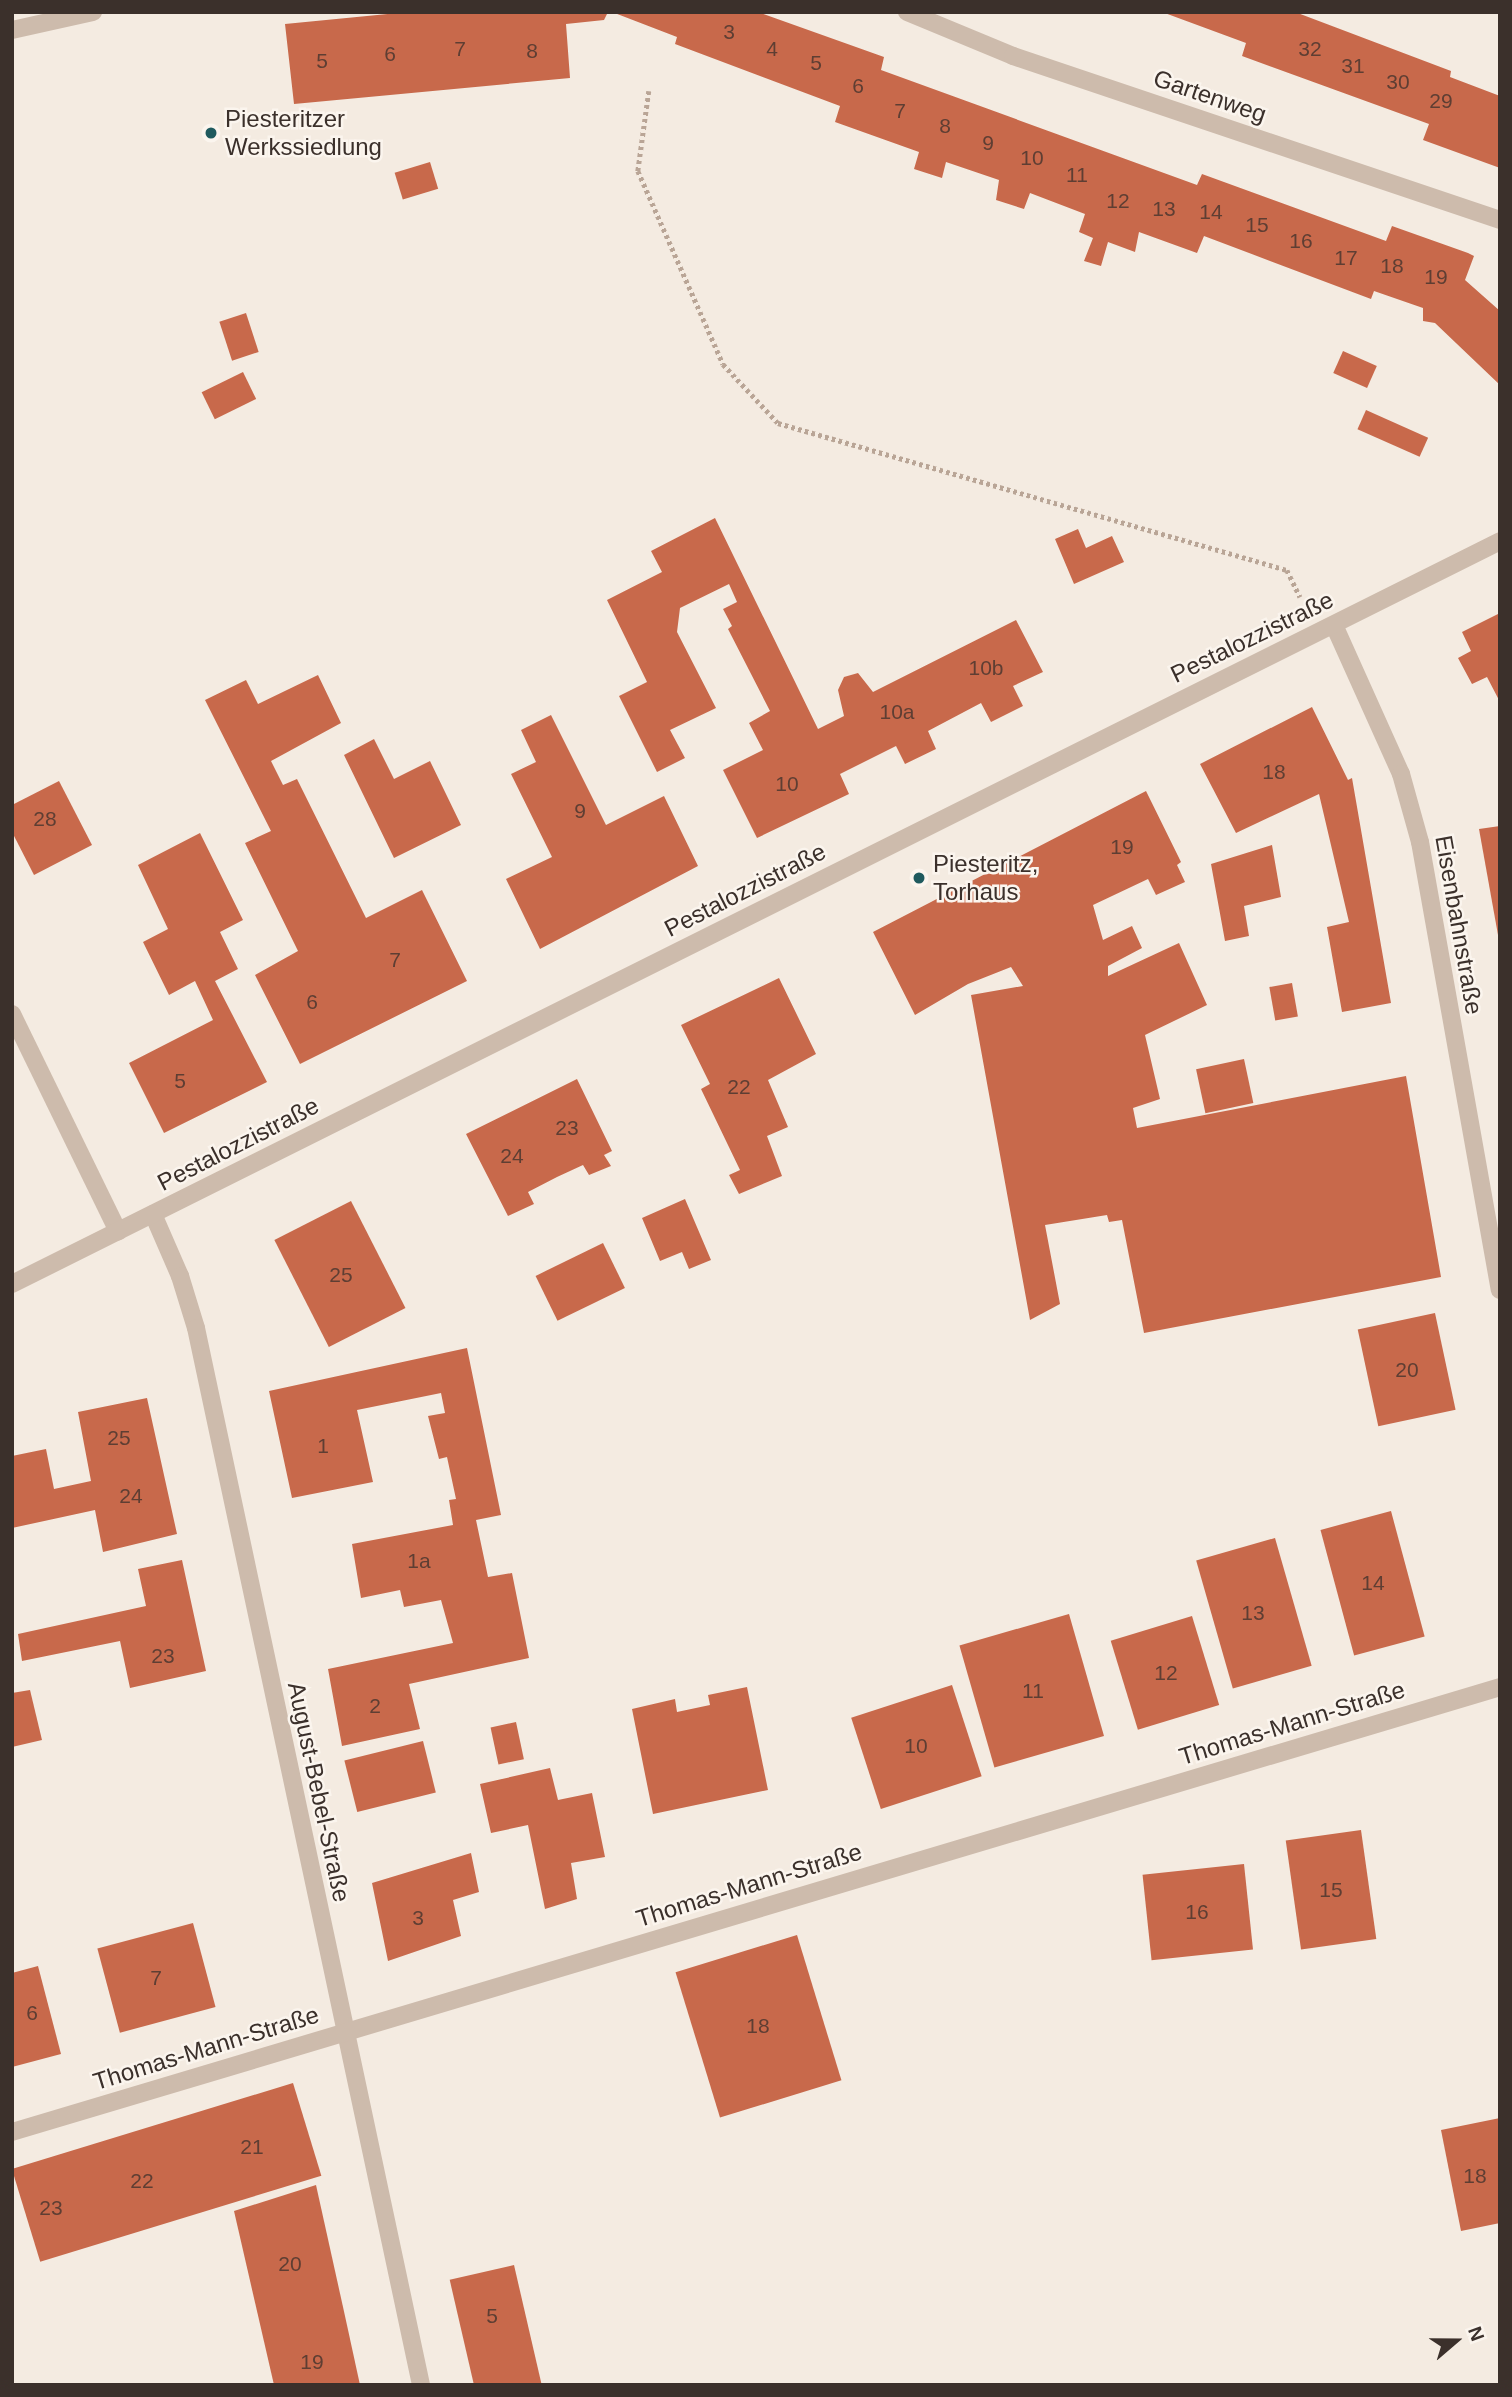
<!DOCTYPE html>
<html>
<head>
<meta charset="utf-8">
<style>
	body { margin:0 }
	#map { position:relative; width:1512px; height:2397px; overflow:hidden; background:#f4ebe1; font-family:Arial,sans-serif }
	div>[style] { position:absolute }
	.building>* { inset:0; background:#c8694b; transform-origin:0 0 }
	.path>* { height:4.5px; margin-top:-2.25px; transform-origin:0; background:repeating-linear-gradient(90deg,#b9a596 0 3.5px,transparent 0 7px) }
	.minor>* { height:18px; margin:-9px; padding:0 9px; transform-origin:9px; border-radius:9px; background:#cdbbac }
	.dots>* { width:19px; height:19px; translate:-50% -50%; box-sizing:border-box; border:4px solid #fbf5ee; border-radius:50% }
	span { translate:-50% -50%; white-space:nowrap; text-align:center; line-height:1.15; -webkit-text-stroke:5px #fbf5ee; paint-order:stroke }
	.number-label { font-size:21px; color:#5e3e33 }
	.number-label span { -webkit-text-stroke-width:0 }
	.street-label { font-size:24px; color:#3b302b }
	.poi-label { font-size:24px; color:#3b302b }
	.left { translate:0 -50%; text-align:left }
	.frame { position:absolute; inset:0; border:14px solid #3b302b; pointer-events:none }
	.north { position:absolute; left:1421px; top:2306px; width:70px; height:70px; -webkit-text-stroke:5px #fbf5ee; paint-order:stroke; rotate:70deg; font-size:19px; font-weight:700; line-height:28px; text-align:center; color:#3b302b }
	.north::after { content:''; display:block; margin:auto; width:24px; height:32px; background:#3b302b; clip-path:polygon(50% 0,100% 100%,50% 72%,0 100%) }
</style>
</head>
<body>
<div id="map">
	<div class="building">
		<div style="clip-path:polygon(408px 12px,608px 12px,604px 20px,566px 24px,570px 78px,294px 104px,285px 24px)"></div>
		<div style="clip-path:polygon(612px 12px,758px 12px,884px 57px,881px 70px,1197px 185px,1202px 174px,1386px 241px,1392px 226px,1468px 253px,1474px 256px,1465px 280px,1500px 311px,1500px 385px,1435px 323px,1423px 321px,1423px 308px,1374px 291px,1371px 299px,1204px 236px,1197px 253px,1139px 232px,1135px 252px,1108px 242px,1101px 266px,1084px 261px,1093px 238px,1079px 232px,1085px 214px,1030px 193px,1024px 209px,996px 200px,999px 180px,946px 162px,942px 178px,914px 169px,919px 152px,835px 122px,840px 106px,675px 44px,677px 37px)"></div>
		<div style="clip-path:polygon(1162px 12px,1295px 12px,1451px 71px,1450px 77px,1500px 96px,1500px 168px,1423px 140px,1429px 124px,1242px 56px,1246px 43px)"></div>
		<div style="left:430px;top:162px;width:28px;height:37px;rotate:73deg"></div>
		<div style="left:246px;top:313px;width:41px;height:28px;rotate:72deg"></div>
		<div style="left:1343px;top:351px;width:37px;height:24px;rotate:24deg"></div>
		<div style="left:243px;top:372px;width:30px;height:46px;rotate:64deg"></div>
		<div style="left:1366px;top:410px;width:68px;height:21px;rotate:24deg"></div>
		<div style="clip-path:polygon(715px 518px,818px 729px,844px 716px,838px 690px,844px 677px,858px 673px,873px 692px,1016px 620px,1043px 672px,1013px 686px,1023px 706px,991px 722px,981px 703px,928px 731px,936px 749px,905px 764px,896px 746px,840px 774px,849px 794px,757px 838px,723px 770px,763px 750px,749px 723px,770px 711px,728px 629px,732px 626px,723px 609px,737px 602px,729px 584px,680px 608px,677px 632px,716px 708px,670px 730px,685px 758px,657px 772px,619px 696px,647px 682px,607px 600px,662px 572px,651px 551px)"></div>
		<div style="clip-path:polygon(1078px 529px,1086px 548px,1112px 536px,1124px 562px,1074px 584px,1055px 539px)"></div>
		<div style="clip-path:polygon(1500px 613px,1500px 702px,1487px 677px,1472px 684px,1458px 658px,1471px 651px,1462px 632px)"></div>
		<div style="clip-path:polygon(318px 675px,341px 723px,271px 761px,283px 785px,297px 779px,366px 918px,422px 890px,467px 981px,300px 1064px,255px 975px,298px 951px,245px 843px,271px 831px,205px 700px,246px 680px,258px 704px)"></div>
		<div style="clip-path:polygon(1312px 707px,1348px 780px,1352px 778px,1391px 1003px,1342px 1012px,1327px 927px,1349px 922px,1319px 794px,1236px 833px,1200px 764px)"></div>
		<div style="clip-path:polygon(551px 715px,606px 825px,664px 796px,698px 866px,540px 949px,506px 879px,552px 857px,511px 774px,536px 762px,521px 730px)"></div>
		<div style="clip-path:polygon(374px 739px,394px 779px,430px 761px,461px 825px,394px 858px,344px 755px)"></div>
		<div style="clip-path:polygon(59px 781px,92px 845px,34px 875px,12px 832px,12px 805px)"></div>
		<div style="clip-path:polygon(1146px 791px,1181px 862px,1177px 865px,1185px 882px,1156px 895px,1148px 879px,1093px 905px,1103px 940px,1132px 926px,1142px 948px,1108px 966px,1108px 976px,1179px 943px,1207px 1005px,1145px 1035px,1160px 1099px,1133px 1108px,1137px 1128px,1406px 1076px,1441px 1277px,1144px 1333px,1122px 1220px,1109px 1222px,1107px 1215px,1045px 1225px,1060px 1304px,1030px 1320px,971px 995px,1023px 986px,1011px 967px,968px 984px,915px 1015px,873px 932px)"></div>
		<div style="clip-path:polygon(1500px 826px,1500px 935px,1498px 935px,1479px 829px)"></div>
		<div style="clip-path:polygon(200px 833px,243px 920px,220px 932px,238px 969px,215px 981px,267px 1082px,164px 1133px,129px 1063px,213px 1020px,195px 981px,169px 995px,143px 942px,168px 929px,138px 865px)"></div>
		<div style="clip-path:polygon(1272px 845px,1281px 897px,1244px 906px,1249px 936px,1225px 941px,1211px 864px)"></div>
		<div style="clip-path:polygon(779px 978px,816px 1054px,768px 1080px,788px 1127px,767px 1136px,782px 1176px,739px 1194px,729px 1175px,740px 1170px,701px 1089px,710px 1084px,681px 1025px)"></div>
		<div style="left:1292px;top:983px;width:34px;height:23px;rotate:80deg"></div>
		<div style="left:1244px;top:1059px;width:45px;height:49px;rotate:78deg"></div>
		<div style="clip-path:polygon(577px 1079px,612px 1151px,604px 1155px,611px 1166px,589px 1175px,583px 1165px,557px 1177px,528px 1192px,534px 1204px,508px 1216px,466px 1134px)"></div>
		<div style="clip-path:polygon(685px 1199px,711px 1260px,689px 1269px,682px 1252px,660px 1261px,642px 1218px)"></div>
		<div style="left:351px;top:1201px;width:120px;height:86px;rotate:63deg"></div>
		<div style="left:603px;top:1243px;width:50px;height:75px;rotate:64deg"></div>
		<div style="left:1435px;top:1313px;width:99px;height:79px;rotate:78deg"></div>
		<div style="clip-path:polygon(467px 1348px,501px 1515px,476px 1520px,488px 1577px,512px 1573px,529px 1658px,409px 1684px,420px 1729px,342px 1746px,328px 1669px,453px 1643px,441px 1600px,404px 1607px,400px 1590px,361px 1598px,352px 1544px,453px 1525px,449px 1500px,456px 1499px,447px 1457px,439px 1459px,428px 1416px,445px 1413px,441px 1393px,357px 1410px,373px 1482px,292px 1498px,269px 1391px)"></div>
		<div style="clip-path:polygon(147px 1398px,177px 1534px,103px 1552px,95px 1510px,12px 1528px,12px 1456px,46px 1449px,54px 1489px,91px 1481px,78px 1412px)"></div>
		<div style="left:1391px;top:1511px;width:130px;height:73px;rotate:75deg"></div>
		<div style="left:1275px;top:1538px;width:133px;height:82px;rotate:74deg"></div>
		<div style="clip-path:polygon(182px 1560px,206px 1671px,130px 1688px,120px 1641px,22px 1661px,18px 1634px,146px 1606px,138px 1569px)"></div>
		<div style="left:1069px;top:1614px;width:127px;height:114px;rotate:74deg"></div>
		<div style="left:1192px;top:1616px;width:93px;height:85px;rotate:73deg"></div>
		<div style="left:952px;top:1685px;width:96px;height:106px;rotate:72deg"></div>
		<div style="clip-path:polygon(747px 1687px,768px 1790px,653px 1814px,632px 1709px,675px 1699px,677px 1712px,710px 1705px,708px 1695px)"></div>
		<div style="clip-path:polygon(30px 1690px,42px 1740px,12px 1747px,12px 1693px)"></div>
		<div style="left:516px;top:1722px;width:38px;height:26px;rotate:78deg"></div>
		<div style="left:423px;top:1741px;width:53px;height:81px;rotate:76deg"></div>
		<div style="clip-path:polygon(550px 1768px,558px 1800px,592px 1793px,605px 1857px,571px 1863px,577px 1899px,545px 1909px,528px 1825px,491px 1833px,480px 1784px)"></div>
		<div style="left:1361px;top:1830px;width:110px;height:76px;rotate:82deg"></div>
		<div style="clip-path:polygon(471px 1853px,479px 1892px,453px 1900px,461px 1936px,388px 1961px,372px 1883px)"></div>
		<div style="left:1244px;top:1864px;width:86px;height:102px;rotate:84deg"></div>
		<div style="left:193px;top:1923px;width:87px;height:99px;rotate:75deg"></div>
		<div style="left:797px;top:1935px;width:152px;height:127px;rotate:73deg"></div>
		<div style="clip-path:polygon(38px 1966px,61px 2054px,12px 2067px,12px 1973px)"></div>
		<div style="left:293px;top:2083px;width:97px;height:294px;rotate:73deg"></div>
		<div style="clip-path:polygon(1500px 2118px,1500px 2223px,1461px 2231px,1441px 2130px)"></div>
		<div style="clip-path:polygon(316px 2185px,345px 2316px,360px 2385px,274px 2385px,234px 2211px)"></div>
		<div style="left:514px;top:2265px;width:123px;height:66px;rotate:77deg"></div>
	</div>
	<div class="path">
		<div style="left:649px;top:91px;width:81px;rotate:97.8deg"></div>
		<div style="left:638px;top:171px;width:211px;rotate:66.2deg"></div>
		<div style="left:723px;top:364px;width:81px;rotate:47deg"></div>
		<div style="left:778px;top:423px;width:530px;rotate:16.11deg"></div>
		<div style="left:1287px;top:570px;width:30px;rotate:64deg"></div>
	</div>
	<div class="minor">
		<div style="left:907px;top:12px;width:115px;rotate:22.5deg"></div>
		<div style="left:1013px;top:56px;width:514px;rotate:18.61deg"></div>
		<div style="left:12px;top:30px;width:83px;rotate:-12.5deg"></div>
		<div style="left:1334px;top:625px;width:163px;rotate:65.8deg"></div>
		<div style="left:1401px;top:774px;width:71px;rotate:74.4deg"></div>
		<div style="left:1420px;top:842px;width:455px;rotate:79.9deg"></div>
		<div style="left:12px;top:1014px;width:242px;rotate:64deg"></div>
		<div style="left:153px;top:1214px;width:68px;rotate:66.5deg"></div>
		<div style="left:180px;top:1276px;width:54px;rotate:72.9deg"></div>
		<div style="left:196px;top:1328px;width:1081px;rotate:77.98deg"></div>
		<div style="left:12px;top:1284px;width:1663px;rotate:-26.53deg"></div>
		<div style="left:12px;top:2132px;width:1553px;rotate:-16.65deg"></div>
	</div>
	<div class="dots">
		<div style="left:211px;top:133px;background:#1f5a5e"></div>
		<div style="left:919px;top:878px;background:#1f5a5e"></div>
	</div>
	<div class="number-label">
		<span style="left:729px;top:32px">3</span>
		<span style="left:460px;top:49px">7</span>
		<span style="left:772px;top:49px">4</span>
		<span style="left:1310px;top:49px">32</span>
		<span style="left:532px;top:51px">8</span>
		<span style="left:390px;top:54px">6</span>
		<span style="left:322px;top:61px">5</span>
		<span style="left:816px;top:63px">5</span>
		<span style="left:1353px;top:66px">31</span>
		<span style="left:1398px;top:82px">30</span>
		<span style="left:858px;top:86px">6</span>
		<span style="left:1441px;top:101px">29</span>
		<span style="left:900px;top:111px">7</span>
		<span style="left:945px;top:126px">8</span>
		<span style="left:988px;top:143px">9</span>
		<span style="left:1032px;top:158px">10</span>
		<span style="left:1077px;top:175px">11</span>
		<span style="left:1118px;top:201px">12</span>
		<span style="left:1164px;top:209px">13</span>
		<span style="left:1211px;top:212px">14</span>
		<span style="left:1257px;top:225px">15</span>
		<span style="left:1301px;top:241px">16</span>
		<span style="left:1346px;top:258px">17</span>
		<span style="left:1392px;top:266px">18</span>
		<span style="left:1436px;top:277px">19</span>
		<span style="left:986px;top:668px">10b</span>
		<span style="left:897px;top:712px">10a</span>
		<span style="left:1274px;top:772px">18</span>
		<span style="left:787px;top:784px">10</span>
		<span style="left:580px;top:811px">9</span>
		<span style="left:45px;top:819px">28</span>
		<span style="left:1122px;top:847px">19</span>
		<span style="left:395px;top:960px">7</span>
		<span style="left:312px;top:1002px">6</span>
		<span style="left:180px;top:1081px">5</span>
		<span style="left:739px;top:1087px">22</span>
		<span style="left:567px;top:1128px">23</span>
		<span style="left:512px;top:1156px">24</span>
		<span style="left:341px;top:1275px">25</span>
		<span style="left:1407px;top:1370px">20</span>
		<span style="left:119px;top:1438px">25</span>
		<span style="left:323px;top:1446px">1</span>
		<span style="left:131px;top:1496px">24</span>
		<span style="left:419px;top:1561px">1a</span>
		<span style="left:1373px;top:1583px">14</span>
		<span style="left:1253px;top:1613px">13</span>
		<span style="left:163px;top:1656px">23</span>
		<span style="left:1166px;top:1673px">12</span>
		<span style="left:1033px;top:1691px">11</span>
		<span style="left:375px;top:1706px">2</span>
		<span style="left:916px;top:1746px">10</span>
		<span style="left:1331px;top:1890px">15</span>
		<span style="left:1197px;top:1912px">16</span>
		<span style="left:418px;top:1918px">3</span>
		<span style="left:156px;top:1978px">7</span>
		<span style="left:32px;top:2013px">6</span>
		<span style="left:758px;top:2026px">18</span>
		<span style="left:252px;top:2147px">21</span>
		<span style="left:1475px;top:2176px">18</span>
		<span style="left:142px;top:2181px">22</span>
		<span style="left:51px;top:2208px">23</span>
		<span style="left:290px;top:2264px">20</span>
		<span style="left:492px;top:2316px">5</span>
		<span style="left:312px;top:2362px">19</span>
	</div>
	<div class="street-label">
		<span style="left:1210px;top:96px;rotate:19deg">Gartenweg</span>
		<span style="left:1252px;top:637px;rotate:-26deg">Pestalozzistraße</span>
		<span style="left:745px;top:890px;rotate:-27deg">Pestalozzistraße</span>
		<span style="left:1459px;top:925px;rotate:80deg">Eisenbahnstraße</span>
		<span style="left:238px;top:1144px;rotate:-27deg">Pestalozzistraße</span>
		<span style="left:1292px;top:1723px;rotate:-17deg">Thomas-Mann-Straße</span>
		<span style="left:319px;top:1792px;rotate:78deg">August-Bebel-Straße</span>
		<span style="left:749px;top:1885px;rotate:-17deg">Thomas-Mann-Straße</span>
		<span style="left:206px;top:2048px;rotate:-17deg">Thomas-Mann-Straße</span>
	</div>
	<div class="poi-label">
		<span class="left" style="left:225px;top:133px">Piesteritzer<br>Werkssiedlung</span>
		<span class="left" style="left:933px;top:878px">Piesteritz,<br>Torhaus</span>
	</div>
	<div class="frame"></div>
	<div class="north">N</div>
</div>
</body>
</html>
